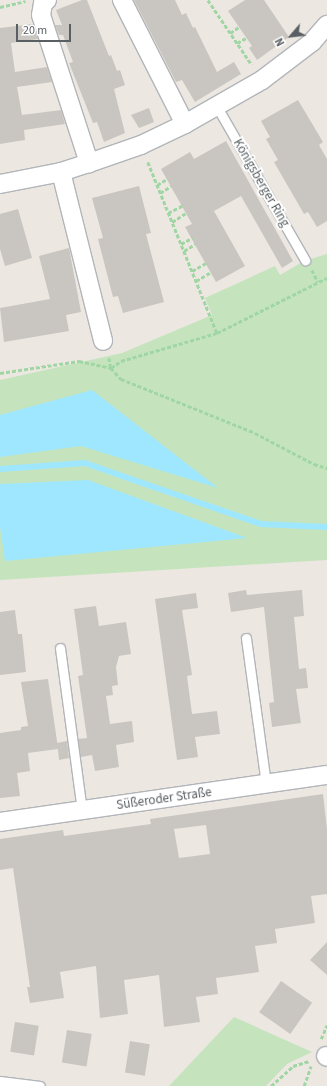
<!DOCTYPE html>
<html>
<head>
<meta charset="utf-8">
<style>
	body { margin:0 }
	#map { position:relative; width:327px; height:1086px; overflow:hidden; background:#ece8e1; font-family:"Source Sans 3",sans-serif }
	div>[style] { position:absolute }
	.green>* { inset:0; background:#c5e4bd }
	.water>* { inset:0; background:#9fe7fe }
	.stream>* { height:5.5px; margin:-2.75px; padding:0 2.75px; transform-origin:2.75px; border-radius:2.75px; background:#9fe7fe }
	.building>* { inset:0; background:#c9c5c0; transform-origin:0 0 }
	.path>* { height:2.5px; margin-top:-1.25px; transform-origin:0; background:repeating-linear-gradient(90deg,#a0d6a4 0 4px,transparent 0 6px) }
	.roads { filter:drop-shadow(1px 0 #b2b5b9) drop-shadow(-1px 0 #b2b5b9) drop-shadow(0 1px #b2b5b9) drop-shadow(0 -1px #b2b5b9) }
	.service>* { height:9px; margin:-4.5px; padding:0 4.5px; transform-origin:4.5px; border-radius:4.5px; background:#fff }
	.minor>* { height:18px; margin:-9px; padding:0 9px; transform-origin:9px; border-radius:9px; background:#fff }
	span { translate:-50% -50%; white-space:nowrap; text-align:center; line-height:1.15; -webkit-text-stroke:4px #fff; paint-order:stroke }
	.street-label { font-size:13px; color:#595f62 }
	.north { position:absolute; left:271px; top:16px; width:40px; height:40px; -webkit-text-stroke:3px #fff; paint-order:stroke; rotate:242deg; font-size:11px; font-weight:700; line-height:16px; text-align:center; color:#595f62 }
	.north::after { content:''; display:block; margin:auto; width:14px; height:18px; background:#595f62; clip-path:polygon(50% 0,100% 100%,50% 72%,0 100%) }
	.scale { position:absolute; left:16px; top:24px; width:55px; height:18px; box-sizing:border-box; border:2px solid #595f62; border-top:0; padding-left:5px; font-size:12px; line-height:14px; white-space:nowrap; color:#595f62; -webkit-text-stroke:3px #fff; paint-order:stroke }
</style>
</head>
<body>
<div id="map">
	<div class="green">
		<div style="clip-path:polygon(327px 254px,327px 560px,0 580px,0 380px,122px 353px,212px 315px,205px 298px,275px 266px,280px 275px,304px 261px)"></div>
		<div style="clip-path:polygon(234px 1017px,312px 1052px,287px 1064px,266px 1086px,169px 1086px)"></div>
	</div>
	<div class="water">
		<div style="clip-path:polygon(92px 390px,218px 488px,81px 446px,0 457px,0 415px)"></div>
		<div style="clip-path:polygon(88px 480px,247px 538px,5px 561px,0 527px,0 484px)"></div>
	</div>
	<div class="stream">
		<div style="left:0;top:469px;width:85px;rotate:-4deg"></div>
		<div style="left:85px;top:463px;width:186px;rotate:19.1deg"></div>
		<div style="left:261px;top:524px;width:66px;rotate:2.6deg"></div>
	</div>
	<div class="building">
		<div style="clip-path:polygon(82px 0,87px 0,109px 56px,111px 55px,117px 71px,120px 70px,125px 85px,114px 89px,125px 133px,104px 142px,97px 122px,93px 123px,69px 63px,73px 62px,63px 35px,59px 35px,55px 25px,62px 25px,56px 10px)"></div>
		<div style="clip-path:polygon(134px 0,175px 0,182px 15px,186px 13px,193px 28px,195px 27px,217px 72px,234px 62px,241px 74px,195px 102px,182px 80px,176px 82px)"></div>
		<div style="clip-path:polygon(245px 0,264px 0,289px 37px,257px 60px,249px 48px,252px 46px,228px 11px)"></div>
		<div style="clip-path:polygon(33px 24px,38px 39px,11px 43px,15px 72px,47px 67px,52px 82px,17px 87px,22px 115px,61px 110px,65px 124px,24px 130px,25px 140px,0 144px,0 28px)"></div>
		<div style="clip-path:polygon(298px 100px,323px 142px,319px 145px,327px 159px,327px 221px,317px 227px,308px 212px,304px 214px,274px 162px,278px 160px,266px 139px,270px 137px,261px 121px)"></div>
		<div style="clip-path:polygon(149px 108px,154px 122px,139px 128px,131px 115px)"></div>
		<div style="clip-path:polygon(226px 141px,293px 261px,282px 268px,241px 196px,214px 211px,245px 266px,216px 282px,185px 227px,192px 224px,161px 169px,190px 152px,194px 159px)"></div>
		<div style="clip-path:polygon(139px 186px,151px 233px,146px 234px,164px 302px,123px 313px,118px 296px,113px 297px,98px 239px,103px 238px,92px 198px)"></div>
		<div style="clip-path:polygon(18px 209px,32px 258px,5px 266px,0 249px,0 214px)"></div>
		<div style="clip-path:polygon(69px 248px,81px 312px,66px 315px,69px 331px,4px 342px,0 308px,50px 299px,39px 256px)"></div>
		<div style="clip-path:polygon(246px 590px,247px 595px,302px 590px,304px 616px,294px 617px,299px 669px,306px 668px,308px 688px,296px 689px,301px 723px,272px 727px,269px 703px,274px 702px,264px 607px,231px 612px,228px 593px)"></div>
		<div style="clip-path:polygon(196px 593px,198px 608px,182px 610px,192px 675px,187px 676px,192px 714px,217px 711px,220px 734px,195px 737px,198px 757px,177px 760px,155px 599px)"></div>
		<div style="clip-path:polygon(96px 606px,99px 626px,126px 622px,131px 654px,119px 656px,116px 667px,118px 685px,112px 686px,113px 695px,106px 696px,110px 724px,132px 721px,134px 742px,116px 745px,119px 767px,95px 771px,92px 755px,81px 757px,78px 739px,87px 738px,78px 676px,83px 675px,74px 609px)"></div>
		<div style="clip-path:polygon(15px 610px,18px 634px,22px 634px,26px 672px,0 675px,0 612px)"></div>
		<div style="clip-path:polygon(48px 679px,58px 748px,57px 743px,67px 741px,69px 758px,59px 760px,58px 749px,28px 753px,30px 771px,17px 773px,20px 796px,0 798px,0 733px,21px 730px,21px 727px,28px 726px,21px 682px)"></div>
		<div style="clip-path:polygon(evenodd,323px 794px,327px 829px,327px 894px,311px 896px,315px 923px,275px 929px,277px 943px,255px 946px,259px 972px,216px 978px,218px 994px,196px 997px,200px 1022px,164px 1027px,159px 975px,124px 980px,128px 1014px,100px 1018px,96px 966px,60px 972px,64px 998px,30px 1003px,27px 987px,30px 987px,13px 868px,0 870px,0 839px,63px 830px,64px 836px,151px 824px,150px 819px,323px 794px,206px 825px,210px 854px,179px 858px,174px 829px,206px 825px)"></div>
		<div style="clip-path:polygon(327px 942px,327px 975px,310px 960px)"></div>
		<div style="left:281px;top:981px;width:38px;height:38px;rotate:35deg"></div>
		<div style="left:15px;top:1022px;width:24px;height:30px;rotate:9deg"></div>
		<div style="left:67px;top:1030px;width:25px;height:33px;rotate:9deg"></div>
		<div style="left:130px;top:1041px;width:20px;height:32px;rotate:9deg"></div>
	</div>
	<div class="path">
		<div style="left:208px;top:0;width:78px;rotate:55.9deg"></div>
		<div style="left:0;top:7px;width:26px;rotate:-13deg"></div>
		<div style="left:230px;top:33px;width:11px;rotate:-34deg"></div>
		<div style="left:237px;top:43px;width:10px;rotate:-29deg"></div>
		<div style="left:148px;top:162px;width:184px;rotate:68deg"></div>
		<div style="left:157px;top:185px;width:12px;rotate:-31deg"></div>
		<div style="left:160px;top:193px;width:13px;rotate:-32deg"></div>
		<div style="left:168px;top:213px;width:16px;rotate:-27deg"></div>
		<div style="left:172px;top:222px;width:17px;rotate:-33deg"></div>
		<div style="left:181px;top:244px;width:13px;rotate:-29deg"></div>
		<div style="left:184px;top:251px;width:13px;rotate:-32deg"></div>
		<div style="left:312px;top:270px;width:13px;rotate:63deg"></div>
		<div style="left:192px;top:271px;width:16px;rotate:-30deg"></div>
		<div style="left:196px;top:281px;width:17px;rotate:-31deg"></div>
		<div style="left:109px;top:358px;width:10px;rotate:79deg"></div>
		<div style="left:111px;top:368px;width:15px;rotate:48deg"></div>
		<div style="left:121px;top:379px;width:144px;rotate:21.9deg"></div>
		<div style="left:255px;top:433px;width:67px;rotate:27.7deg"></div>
		<div style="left:314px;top:464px;width:14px;rotate:17deg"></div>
		<div style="left:0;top:373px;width:80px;rotate:-8.6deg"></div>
		<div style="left:79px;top:361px;width:33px;rotate:12deg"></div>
		<div style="left:111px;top:368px;width:12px;rotate:-35deg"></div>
		<div style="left:121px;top:361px;width:100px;rotate:-16.3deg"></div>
		<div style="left:217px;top:333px;width:123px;rotate:-26.6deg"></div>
		<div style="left:321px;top:1039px;width:15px;rotate:-67deg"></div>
		<div style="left:271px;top:1086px;width:30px;rotate:-42deg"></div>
		<div style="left:293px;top:1066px;width:17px;rotate:-17deg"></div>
		<div style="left:304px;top:1086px;width:21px;rotate:-71deg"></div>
	</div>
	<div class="roads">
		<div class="service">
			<div style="left:217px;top:107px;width:177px;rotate:60.1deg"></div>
			<div style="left:246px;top:638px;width:147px;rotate:82.2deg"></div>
			<div style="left:60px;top:648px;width:163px;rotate:82.3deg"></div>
			<div style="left:0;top:1081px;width:40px;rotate:7.1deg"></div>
		</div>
		<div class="minor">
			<div style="left:47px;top:0;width:5px;rotate:143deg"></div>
			<div style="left:43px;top:3px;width:12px;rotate:99deg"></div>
			<div style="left:41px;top:15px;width:156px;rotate:72deg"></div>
			<div style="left:122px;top:0;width:139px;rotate:63.1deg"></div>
			<div style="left:61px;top:172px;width:174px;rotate:76deg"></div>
			<div style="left:0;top:184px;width:62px;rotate:-11.1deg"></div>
			<div style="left:61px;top:172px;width:29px;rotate:-18deg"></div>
			<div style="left:89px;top:163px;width:55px;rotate:-19.1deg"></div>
			<div style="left:141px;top:145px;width:49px;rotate:-25.5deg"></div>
			<div style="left:185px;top:124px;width:89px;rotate:-29.7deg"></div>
			<div style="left:262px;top:80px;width:63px;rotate:-37.2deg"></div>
			<div style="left:312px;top:42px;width:23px;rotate:-49deg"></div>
			<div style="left:0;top:822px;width:330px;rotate:-8.2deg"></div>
			<div style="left:326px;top:1056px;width:1px;rotate:45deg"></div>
		</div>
	</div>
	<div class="street-label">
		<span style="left:261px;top:183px;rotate:60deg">Königsberger Ring</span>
		<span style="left:164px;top:799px;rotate:-8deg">Süßeroder Straße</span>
	</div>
	<div class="north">N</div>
	<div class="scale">20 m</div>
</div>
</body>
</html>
